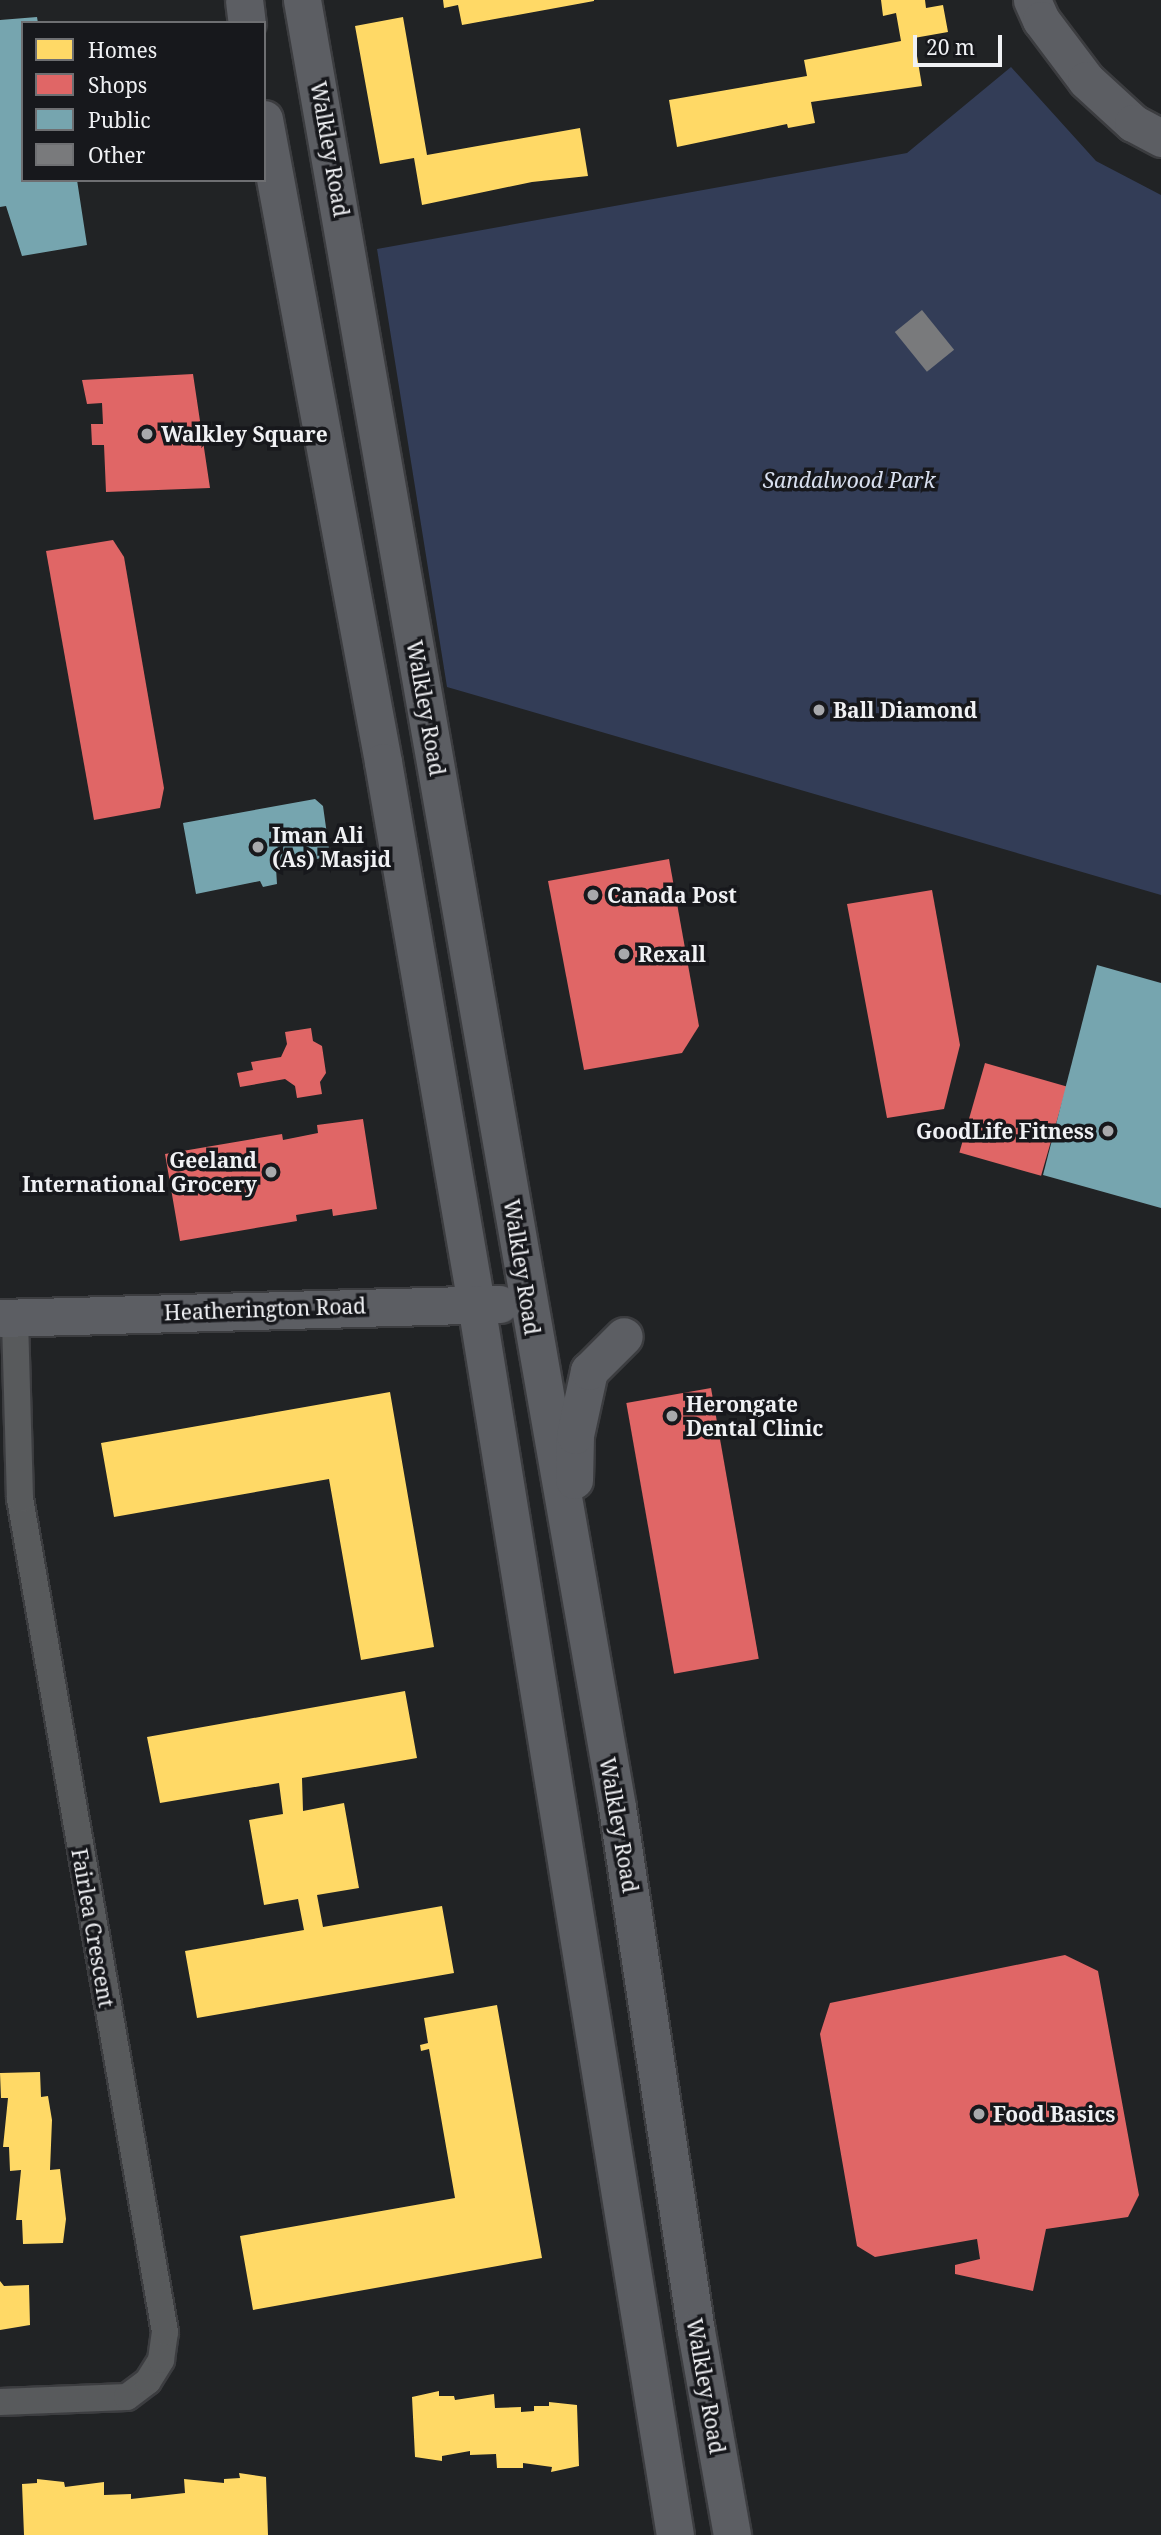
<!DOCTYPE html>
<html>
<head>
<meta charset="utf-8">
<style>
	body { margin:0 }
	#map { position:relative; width:1161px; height:2535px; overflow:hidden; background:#212325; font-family:"Noto Serif",serif }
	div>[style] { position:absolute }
	.green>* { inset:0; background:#333d57 }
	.homes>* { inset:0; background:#ffd966 }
	.shops>* { inset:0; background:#e06666; transform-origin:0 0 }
	.public>* { inset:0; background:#76a5af }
	.building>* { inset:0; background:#797a7c; transform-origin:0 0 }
	.roads { filter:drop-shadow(2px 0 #3c3d40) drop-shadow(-2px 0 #3c3d40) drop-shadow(0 2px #3c3d40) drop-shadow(0 -2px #3c3d40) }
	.street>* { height:26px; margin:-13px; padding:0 13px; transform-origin:13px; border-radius:13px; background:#585a5c }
	.secondary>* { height:37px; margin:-18.5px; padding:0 18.5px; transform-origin:18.5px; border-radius:18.5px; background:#5c5e63 }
	.dots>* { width:19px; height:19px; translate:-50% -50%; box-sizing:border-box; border:4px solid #17181c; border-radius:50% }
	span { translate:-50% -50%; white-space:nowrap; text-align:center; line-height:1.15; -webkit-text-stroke:7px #17181c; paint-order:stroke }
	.street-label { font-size:21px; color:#f0f1f4 }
	.poi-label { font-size:21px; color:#f0f1f4; font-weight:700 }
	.left { translate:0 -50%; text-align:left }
	.right { translate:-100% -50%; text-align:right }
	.park-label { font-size:21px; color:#d9e0f0; font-style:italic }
	.legend { position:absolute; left:21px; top:21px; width:245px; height:161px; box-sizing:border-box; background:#17181c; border:2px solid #6e6f72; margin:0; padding:9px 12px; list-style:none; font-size:21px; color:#f0f1f4 }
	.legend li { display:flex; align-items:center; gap:14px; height:35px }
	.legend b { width:35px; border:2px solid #6e6f72 }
	.scale { position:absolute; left:913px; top:35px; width:89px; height:32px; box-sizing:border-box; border:4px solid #f0f1f4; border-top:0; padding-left:9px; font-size:21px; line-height:24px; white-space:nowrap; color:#f0f1f4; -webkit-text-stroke:5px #17181c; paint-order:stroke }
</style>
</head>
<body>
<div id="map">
	<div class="green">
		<div style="clip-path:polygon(1011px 67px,1096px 161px,1161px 195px,1161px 895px,447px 687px,377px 249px,907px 153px)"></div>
	</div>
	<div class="homes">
		<div style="clip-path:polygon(443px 0,594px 0,594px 1px,462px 25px,458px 5px,444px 8px)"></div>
		<div style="clip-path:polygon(881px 0,925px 0,926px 8px,943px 5px,948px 32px,914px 38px,922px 86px,811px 102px,815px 123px,788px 128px,787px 124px,677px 147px,669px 100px,807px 76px,804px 60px,901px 41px,896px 13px,883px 16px)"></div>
		<div style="clip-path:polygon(403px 17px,427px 155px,580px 128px,588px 176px,532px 182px,422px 205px,414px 158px,380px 164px,355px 26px)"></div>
		<div style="clip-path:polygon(390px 1392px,434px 1647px,361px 1660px,329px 1479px,114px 1517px,101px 1443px)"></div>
		<div style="clip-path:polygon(405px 1691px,417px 1758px,302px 1778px,303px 1811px,344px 1803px,359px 1888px,317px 1895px,323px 1927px,442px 1906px,454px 1973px,197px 2018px,185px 1951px,304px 1930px,298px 1899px,264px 1905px,249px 1820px,283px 1814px,279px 1783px,160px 1803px,147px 1737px)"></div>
		<div style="clip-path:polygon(497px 2005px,542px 2258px,253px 2310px,240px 2236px,455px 2198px,429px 2049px,421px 2051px,420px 2045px,428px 2043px,424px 2018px)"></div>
		<div style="clip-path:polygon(40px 2072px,41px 2097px,48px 2096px,52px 2120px,50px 2170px,60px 2169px,66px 2219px,63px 2243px,23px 2244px,22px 2220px,16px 2220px,21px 2170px,10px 2171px,9px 2147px,3px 2147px,8px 2098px,1px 2098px,0 2073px)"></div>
		<div style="clip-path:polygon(0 2281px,4px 2286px,29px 2285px,30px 2325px,0 2330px)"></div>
		<div style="clip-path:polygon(439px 2391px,439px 2396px,454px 2396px,455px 2400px,494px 2394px,495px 2408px,521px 2407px,521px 2412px,534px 2411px,534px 2406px,549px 2406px,549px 2402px,577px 2405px,579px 2466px,551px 2472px,552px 2467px,523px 2463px,523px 2468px,497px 2468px,496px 2454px,470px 2455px,470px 2451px,442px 2456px,442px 2461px,415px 2457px,412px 2397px)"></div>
		<div style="clip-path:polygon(239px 2473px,266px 2477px,268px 2535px,24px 2535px,22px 2484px,37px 2483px,37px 2479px,64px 2482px,65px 2487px,104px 2482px,104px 2495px,131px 2494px,131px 2499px,185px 2493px,184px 2479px,224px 2483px,224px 2479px,240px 2478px)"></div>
	</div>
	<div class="shops">
		<div style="clip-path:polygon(193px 374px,210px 488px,106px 492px,104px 445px,92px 445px,91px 424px,103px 424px,102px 403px,87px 404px,82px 380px)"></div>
		<div style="clip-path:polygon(113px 540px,124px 557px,164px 788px,160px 808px,94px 820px,46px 551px)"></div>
		<div style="clip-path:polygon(669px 859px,699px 1026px,682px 1053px,584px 1070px,548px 881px)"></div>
		<div style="clip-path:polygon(932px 890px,960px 1045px,944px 1109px,887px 1118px,847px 904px)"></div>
		<div style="clip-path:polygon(311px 1028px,313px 1041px,322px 1046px,326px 1073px,320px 1082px,322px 1094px,297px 1098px,295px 1086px,285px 1079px,240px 1087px,237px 1073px,253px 1070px,251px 1062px,281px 1057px,287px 1044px,285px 1032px)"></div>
		<div style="left:985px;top:1063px;width:85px;height:93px;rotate:16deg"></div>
		<div style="clip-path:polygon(363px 1119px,377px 1209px,333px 1216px,332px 1209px,296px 1215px,297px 1221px,180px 1241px,165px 1154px,282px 1134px,283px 1140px,318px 1133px,317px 1125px)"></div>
		<div style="left:711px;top:1388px;width:275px;height:86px;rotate:80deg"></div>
		<div style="clip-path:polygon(1065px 1955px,1098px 1971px,1139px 2195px,1128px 2217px,1046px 2229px,1033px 2291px,955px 2274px,955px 2265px,980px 2259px,977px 2239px,875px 2257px,857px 2246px,820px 2034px,830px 2003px)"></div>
	</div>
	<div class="public">
		<div style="clip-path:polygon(37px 17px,38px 23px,23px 23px,23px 180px,77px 180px,87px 245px,22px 256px,6px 206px,0 207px,0 20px)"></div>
		<div style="clip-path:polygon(315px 799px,323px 806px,330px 856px,276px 868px,277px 884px,263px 887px,260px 881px,196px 894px,183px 823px)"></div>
		<div style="clip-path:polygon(1097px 965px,1161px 983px,1161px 1208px,1043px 1175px)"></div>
	</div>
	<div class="building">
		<div style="left:922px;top:310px;width:51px;height:35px;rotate:51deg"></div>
	</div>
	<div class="roads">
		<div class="street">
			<div style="left:0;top:2402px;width:127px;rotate:-2.3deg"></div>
			<div style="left:127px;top:2397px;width:26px;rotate:-37deg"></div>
			<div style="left:148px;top:2381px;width:25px;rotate:-58deg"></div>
			<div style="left:161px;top:2360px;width:28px;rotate:-82deg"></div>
			<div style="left:165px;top:2332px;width:846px;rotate:-99.87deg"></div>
			<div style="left:20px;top:1499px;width:181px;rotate:-91.6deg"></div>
		</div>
		<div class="secondary">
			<div style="left:244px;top:0;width:23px;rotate:83deg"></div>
			<div style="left:302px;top:0;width:1834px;rotate:80.11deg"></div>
			<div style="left:617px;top:1807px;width:530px;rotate:81.43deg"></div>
			<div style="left:696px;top:2331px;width:207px;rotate:80deg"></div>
			<div style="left:1032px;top:0;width:22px;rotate:66deg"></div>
			<div style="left:1041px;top:20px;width:75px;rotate:53.1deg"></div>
			<div style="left:1086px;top:80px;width:64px;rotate:42.5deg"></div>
			<div style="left:1133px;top:123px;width:32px;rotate:28deg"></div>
			<div style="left:264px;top:119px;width:654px;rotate:79.51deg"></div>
			<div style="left:383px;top:762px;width:550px;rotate:80.26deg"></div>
			<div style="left:476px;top:1304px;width:1247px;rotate:80.82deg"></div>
			<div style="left:0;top:1318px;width:500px;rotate:-1.6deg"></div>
			<div style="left:574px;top:1480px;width:45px;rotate:-88.7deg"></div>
			<div style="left:575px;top:1435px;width:66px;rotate:-77.7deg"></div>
			<div style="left:589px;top:1371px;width:49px;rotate:-45deg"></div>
		</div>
	</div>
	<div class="dots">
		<div style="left:147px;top:434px;background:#a8a9ac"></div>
		<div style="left:819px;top:710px;background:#a8a9ac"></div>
		<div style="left:258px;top:847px;background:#a8a9ac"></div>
		<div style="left:593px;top:895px;background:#a8a9ac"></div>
		<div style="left:624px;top:954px;background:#a8a9ac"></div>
		<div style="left:1108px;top:1131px;background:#a8a9ac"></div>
		<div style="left:271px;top:1172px;background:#a8a9ac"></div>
		<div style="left:672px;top:1416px;background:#a8a9ac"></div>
		<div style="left:979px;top:2114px;background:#a8a9ac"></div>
	</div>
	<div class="street-label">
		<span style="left:330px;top:149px;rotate:80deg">Walkley Road</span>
		<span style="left:426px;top:708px;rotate:80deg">Walkley Road</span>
		<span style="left:522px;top:1267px;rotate:81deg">Walkley Road</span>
		<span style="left:265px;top:1309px;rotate:-2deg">Heatherington Road</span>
		<span style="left:619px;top:1825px;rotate:80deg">Walkley Road</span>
		<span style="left:93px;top:1928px;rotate:80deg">Fairlea Crescent</span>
		<span style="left:706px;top:2386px;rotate:80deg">Walkley Road</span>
	</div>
	<div class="poi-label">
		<span class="left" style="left:161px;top:434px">Walkley Square</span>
		<span class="left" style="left:833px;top:710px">Ball Diamond</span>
		<span class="left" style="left:272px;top:847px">Iman Ali<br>(As) Masjid</span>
		<span class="left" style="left:607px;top:895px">Canada Post</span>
		<span class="left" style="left:638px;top:954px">Rexall</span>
		<span class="right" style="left:1094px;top:1131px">GoodLife Fitness</span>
		<span class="right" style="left:257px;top:1172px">Geeland<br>International Grocery</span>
		<span class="left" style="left:686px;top:1416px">Herongate<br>Dental Clinic</span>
		<span class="left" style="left:993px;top:2114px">Food Basics</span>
	</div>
	<div class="park-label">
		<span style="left:849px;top:480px">Sandalwood Park</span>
	</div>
	<ul class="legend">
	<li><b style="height:19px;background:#ffd966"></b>Homes</li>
	<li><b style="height:19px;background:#e06666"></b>Shops</li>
	<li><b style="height:19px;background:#76a5af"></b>Public</li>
	<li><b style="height:19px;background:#797a7c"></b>Other</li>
	</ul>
	<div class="scale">20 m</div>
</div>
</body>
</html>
